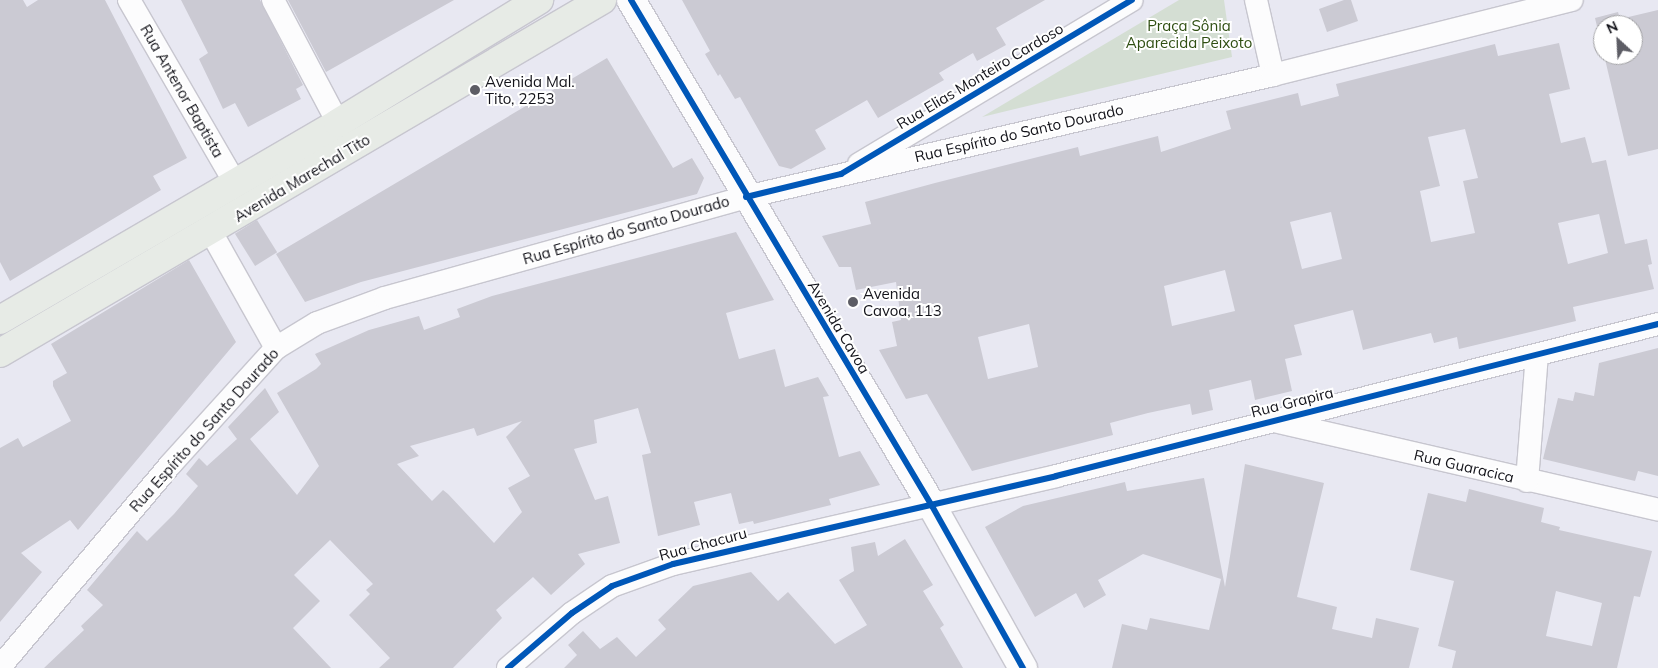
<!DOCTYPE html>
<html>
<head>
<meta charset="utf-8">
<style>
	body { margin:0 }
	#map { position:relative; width:1658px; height:668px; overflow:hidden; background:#e8e8f2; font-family:Mulish,sans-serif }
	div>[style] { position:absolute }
	.green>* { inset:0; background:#d4ded3 }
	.building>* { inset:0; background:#cbcad3; transform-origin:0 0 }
	.roads { filter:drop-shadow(1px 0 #c7c6cf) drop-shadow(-1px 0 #c7c6cf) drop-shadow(0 1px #c7c6cf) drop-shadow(0 -1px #c7c6cf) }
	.minor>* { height:22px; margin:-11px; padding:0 11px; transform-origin:11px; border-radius:11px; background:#fcfcfd }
	.tertiary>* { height:28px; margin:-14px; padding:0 14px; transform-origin:14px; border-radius:14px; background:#fcfcfd }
	.primary>* { height:28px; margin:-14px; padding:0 14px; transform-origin:14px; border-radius:14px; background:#e7ebe6 }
	.cycleway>* { height:6px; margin:-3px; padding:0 3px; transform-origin:3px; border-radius:3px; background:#0057b8 }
	.dots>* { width:14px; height:14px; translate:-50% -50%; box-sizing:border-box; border:2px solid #fff; border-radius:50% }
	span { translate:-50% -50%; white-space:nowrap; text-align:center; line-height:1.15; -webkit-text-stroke:4px #fff; paint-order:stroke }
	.park-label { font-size:15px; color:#2f4f12 }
	.street-label { font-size:15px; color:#121219 }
	.poi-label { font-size:15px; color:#121219 }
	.left { translate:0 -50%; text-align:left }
	.north { position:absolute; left:1593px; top:15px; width:50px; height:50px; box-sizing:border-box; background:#fff; border:1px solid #a0a0a3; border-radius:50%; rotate:335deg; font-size:14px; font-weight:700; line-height:20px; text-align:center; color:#121219 }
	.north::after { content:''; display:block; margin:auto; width:18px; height:22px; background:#5d5d65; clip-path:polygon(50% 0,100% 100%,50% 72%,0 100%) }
</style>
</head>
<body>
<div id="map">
	<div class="green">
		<div style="clip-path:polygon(1179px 0,1224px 0,1232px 57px,982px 117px)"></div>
	</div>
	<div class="building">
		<div style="clip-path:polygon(0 0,23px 0,27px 7px,38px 0,105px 0,187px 158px,153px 176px,161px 190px,10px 281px,0 262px)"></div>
		<div style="clip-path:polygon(181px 0,260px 0,303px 85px,296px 89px,301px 99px,248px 127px,235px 103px,223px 109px,199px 59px,208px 53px)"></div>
		<div style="clip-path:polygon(288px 0,454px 0,326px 72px)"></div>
		<div style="clip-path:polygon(682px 0,1045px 0,996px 28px,1006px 45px,977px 61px,973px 53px,939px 73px,944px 80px,878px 118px,867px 100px,815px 130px,826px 149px,791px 169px,779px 166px,740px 97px,735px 99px,720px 74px,718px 76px,705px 54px,710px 51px)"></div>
		<div style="clip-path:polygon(1344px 0,1351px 0,1358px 21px,1327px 32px,1319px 9px)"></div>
		<div style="clip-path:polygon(1658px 10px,1658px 149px,1628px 156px,1604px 55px,1633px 55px,1633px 25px,1603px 25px,1603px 52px,1595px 18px,1618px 12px,1620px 19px)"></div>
		<div style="clip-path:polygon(evenodd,1559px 43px,1570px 89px,1549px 94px,1561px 143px,1585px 137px,1592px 163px,1606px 160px,1625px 244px,1647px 239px,1652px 264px,1648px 265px,1654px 289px,1573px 307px,1576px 321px,1459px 349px,1457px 337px,1434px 343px,1431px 333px,1363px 350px,1353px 310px,1294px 325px,1302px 355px,1285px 359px,1292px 391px,1255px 400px,1251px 380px,1209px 390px,1213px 410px,1192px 415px,1190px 404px,1148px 413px,1110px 423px,1113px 435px,972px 471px,927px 394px,906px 399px,879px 350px,897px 346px,892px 322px,901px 320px,896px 282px,856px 290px,851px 267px,839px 267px,822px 236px,871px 224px,865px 202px,935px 183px,1078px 147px,1080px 156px,1158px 136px,1161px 152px,1231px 129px,1226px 111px,1298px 93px,1301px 106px,1339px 96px,1336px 84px,1495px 44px,1498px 56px,1559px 43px,1465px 129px,1478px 178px,1463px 181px,1475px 233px,1431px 242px,1420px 191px,1440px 186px,1428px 137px,1465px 129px,1559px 43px,1331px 212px,1342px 259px,1302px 269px,1290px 222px,1331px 212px,1559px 43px,1599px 214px,1608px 253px,1568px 264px,1558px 223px,1599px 214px,1559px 43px,1225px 270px,1235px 311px,1172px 326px,1164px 286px,1225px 270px,1559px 43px,1029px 324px,1038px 367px,988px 379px,978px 337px,1029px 324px)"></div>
		<div style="clip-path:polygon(607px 58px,673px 168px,692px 158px,704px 178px,697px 194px,361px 282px,305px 302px,276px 254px)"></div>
		<div style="left:257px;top:220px;width:38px;height:26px;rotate:58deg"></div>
		<div style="clip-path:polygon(evenodd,736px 232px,774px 300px,726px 313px,739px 359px,775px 349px,785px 387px,818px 377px,829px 396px,823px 397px,839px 457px,860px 451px,880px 485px,829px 499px,831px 505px,754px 524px,753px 521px,739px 524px,731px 493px,694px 502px,700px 525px,658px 536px,642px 455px,651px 453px,638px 408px,594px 420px,597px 443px,574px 449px,595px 500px,608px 496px,620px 543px,578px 554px,585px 564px,551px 595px,533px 577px,496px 610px,502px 618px,453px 668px,379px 668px,390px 658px,349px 615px,370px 594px,366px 590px,373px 584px,330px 540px,294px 575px,320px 601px,293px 628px,331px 668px,44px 668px,84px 630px,81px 626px,103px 605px,87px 590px,137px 531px,147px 541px,174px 514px,198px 486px,186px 474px,199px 458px,207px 466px,237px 439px,228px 427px,265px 388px,279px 412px,250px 439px,297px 495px,319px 466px,277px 393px,316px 369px,321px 364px,315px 354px,369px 330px,419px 316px,424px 330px,460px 317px,457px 309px,492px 296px,736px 232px,522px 421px,506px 437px,530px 476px,508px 488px,522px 512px,494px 543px,448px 494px,443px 490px,432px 501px,397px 464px,419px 456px,410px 446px,474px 428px,477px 436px,522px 421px)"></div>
		<div style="clip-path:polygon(189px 260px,236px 342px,78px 530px,70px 520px,21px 553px,42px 572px,0 622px,0 448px,18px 438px,23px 447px,71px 421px,53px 386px,53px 381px,67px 373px,51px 344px)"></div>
		<div style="clip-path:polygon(1658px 348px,1658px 476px,1638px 471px,1635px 481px,1543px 459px,1558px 398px,1573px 401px,1575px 392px,1594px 396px,1599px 363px)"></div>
		<div style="clip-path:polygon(1245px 464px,1324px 483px,1297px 597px,1337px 607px,1332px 629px,1372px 638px,1376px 618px,1419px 628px,1409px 668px,1112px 668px,1122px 624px,1147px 630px,1150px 618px,1209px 630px,1221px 579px,1143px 554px,1098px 580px,1106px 595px,1084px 608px,1076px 593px,1035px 617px,985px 527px,1023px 506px,1125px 482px,1127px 491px,1204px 478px,1225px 587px)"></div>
		<div style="clip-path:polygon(evenodd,1469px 489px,1544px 508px,1541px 522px,1560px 527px,1559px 530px,1652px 551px,1640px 597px,1634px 596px,1617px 668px,1452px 668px,1456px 651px,1438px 646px,1454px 581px,1410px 570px,1428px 493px,1466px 502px,1469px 489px,1556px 591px,1602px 603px,1592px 646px,1546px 636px,1556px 591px)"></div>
		<div style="clip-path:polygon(905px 539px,933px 585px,923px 591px,944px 625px,940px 628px,963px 668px,564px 668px,577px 655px,568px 645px,583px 631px,600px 649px,617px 637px,636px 657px,666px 629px,658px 620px,693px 586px,751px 572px,778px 601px,788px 592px,835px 644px,867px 625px,839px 580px,854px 571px,851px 547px,875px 542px,878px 556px)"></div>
	</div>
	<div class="roads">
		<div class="minor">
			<div style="left:129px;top:0;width:211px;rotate:59.9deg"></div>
			<div style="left:273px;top:0;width:139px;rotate:62.1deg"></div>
			<div style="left:1256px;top:0;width:77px;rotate:77.2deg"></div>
			<div style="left:859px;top:164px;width:318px;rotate:-31deg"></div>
			<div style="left:211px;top:232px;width:133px;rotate:60.7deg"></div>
			<div style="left:1274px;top:421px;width:394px;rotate:13deg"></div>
			<div style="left:1527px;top:481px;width:126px;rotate:-85.5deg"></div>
			<div style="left:0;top:667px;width:264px;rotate:-49.9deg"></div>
			<div style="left:170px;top:465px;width:158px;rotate:-47.8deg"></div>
			<div style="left:276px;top:348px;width:48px;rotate:-31.4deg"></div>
			<div style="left:317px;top:323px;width:72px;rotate:-20.2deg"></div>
			<div style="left:385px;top:298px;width:375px;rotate:-15.6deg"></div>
			<div style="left:746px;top:197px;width:541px;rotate:-13.03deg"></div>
			<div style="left:1273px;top:75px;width:308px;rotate:-14.1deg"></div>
			<div style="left:508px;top:668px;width:84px;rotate:-40.7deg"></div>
			<div style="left:572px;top:613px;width:48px;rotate:-34deg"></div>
			<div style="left:612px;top:586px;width:65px;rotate:-19.8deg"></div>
			<div style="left:673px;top:564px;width:393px;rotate:-12.9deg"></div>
			<div style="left:1056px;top:476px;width:621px;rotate:-14.17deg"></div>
		</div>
		<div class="tertiary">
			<div style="left:631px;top:0;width:589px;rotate:59.25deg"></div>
			<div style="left:932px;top:506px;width:186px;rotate:60.7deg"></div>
		</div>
		<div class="primary">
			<div style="left:0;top:320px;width:391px;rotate:-30.2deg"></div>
			<div style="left:338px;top:123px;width:236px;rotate:-31.5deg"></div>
			<div style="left:0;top:353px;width:698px;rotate:-30.39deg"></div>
		</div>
	</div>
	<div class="cycleway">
		<div style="left:631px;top:0;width:589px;rotate:59.25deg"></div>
		<div style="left:932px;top:506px;width:186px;rotate:60.7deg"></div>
		<div style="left:746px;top:197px;width:98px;rotate:-13.6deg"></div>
		<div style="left:841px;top:174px;width:339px;rotate:-30.9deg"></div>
		<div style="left:508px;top:668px;width:84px;rotate:-40.7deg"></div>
		<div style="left:572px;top:613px;width:48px;rotate:-34deg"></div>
		<div style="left:612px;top:586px;width:65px;rotate:-19.8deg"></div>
		<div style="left:673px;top:564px;width:393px;rotate:-12.9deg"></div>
		<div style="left:1056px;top:476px;width:621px;rotate:-14.17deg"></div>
	</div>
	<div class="dots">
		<div style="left:475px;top:90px;background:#5d5d65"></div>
		<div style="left:853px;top:302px;background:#5d5d65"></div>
	</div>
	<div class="park-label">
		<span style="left:1189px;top:34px">Praça Sônia<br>Aparecida Peixoto</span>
	</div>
	<div class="street-label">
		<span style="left:980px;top:76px;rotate:-31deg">Rua Elias Monteiro Cardoso</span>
		<span style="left:182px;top:91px;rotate:60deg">Rua Antenor Baptista</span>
		<span style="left:1019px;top:133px;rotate:-13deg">Rua Espírito do Santo Dourado</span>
		<span style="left:302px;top:178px;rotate:-31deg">Avenida Marechal Tito</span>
		<span style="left:626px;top:230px;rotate:-16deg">Rua Espírito do Santo Dourado</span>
		<span style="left:839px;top:327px;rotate:59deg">Avenida Cavoa</span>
		<span style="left:1292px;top:402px;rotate:-14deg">Rua Grapira</span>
		<span style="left:204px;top:430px;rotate:-48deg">Rua Espírito do Santo Dourado</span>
		<span style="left:1464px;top:466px;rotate:13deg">Rua Guaracica</span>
		<span style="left:703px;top:544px;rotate:-15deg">Rua Chacuru</span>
	</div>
	<div class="poi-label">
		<span class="left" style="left:485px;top:90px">Avenida Mal.<br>Tito, 2253</span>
		<span class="left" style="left:863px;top:302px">Avenida<br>Cavoa, 113</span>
	</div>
	<div class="north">N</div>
</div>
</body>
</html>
